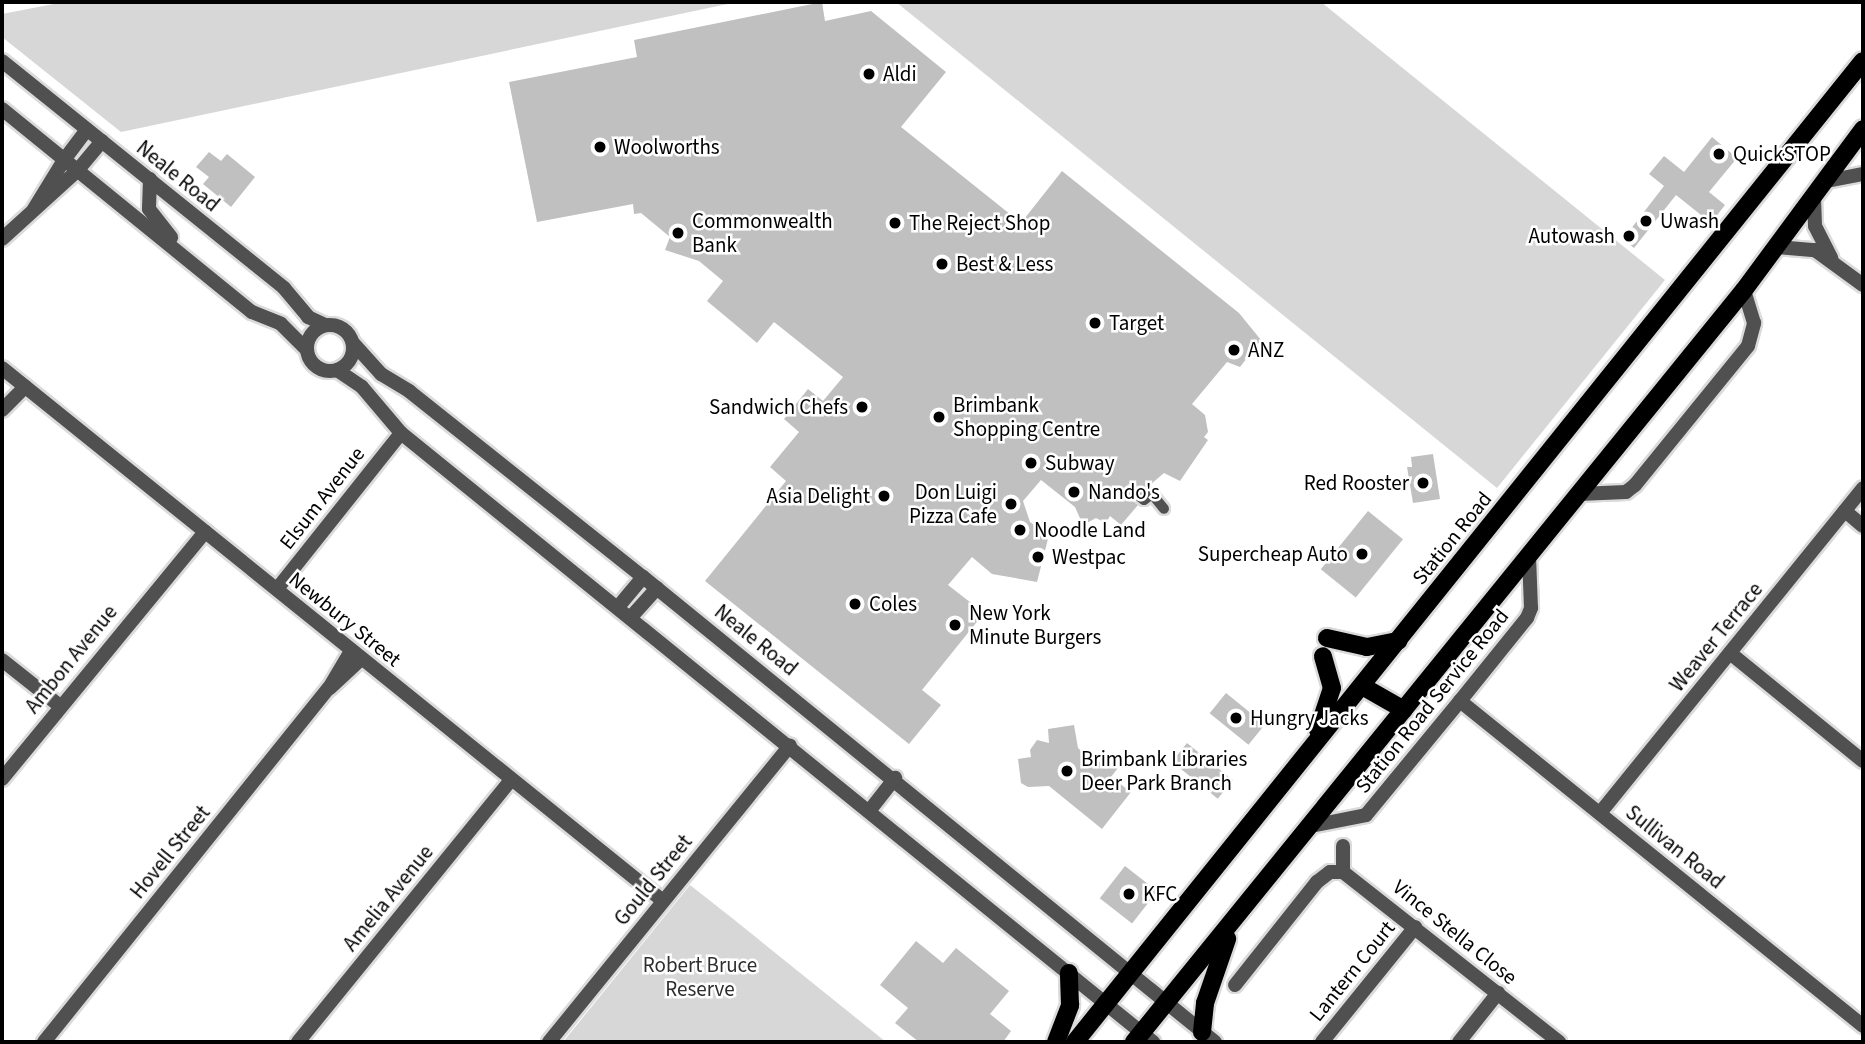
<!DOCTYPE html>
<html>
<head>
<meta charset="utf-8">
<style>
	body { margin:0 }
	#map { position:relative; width:1865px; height:1044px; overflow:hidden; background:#fff; font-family:"Source Sans 3",sans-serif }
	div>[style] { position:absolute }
	.green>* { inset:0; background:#d7d7d7 }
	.building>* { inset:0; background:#c0c0c0; transform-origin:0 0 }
	.roads { filter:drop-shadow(2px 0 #dbdbdb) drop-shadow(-2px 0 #dbdbdb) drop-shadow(0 2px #dbdbdb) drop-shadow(0 -2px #dbdbdb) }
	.pedestrian>* { height:10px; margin:-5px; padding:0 5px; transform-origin:5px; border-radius:5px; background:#505050 }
	.minor>* { height:14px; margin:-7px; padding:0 7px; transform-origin:7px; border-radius:7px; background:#505050 }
	.tertiary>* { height:14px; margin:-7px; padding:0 7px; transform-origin:7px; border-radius:7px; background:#505050 }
	.tertiary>.ring { margin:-7px; padding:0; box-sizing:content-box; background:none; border:14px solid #505050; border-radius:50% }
	.primary>* { height:18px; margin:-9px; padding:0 9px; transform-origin:9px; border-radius:9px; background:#000 }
	.dots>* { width:19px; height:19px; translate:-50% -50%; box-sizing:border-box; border:4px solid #fff; border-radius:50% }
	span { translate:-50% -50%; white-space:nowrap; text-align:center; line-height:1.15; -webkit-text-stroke:5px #fff; paint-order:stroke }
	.poi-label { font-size:21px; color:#000 }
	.left { translate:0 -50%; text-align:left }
	.right { translate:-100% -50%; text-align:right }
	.street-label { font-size:21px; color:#000 }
	.park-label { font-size:21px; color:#2e2e2e }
	.frame { position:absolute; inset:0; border:4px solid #000; pointer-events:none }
</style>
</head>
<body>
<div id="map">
	<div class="green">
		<div style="clip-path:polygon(64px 2px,737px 2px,121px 132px,2px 37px,2px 14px)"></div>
		<div style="clip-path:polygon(896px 2px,1321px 2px,1665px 280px,1497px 488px)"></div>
		<div style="clip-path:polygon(690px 885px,732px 918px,886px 1042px,563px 1042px)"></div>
	</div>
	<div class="building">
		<div style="clip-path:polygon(822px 2px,825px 21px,871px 11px,946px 72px,901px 127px,1021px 223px,1062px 171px,1239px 313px,1261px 340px,1240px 367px,1227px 362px,1192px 404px,1205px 415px,1208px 432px,1204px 437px,1208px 440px,1180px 481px,1164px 473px,1144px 490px,1128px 484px,1125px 495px,1138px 505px,1121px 525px,1110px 516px,1106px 523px,1096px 518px,1083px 525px,1075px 507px,1041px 480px,1023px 501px,1030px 522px,1049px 535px,1037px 582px,992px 574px,972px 557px,948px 585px,984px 613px,922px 690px,941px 705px,909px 744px,705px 581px,786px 481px,770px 467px,799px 432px,784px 419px,808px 389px,823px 401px,843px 377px,774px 322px,757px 343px,737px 326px,707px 301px,723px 281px,699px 261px,665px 250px,670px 237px,641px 213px,634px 214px,633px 204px,537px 222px,509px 82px,637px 57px,634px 40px)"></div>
		<div style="clip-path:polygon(1712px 137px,1737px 158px,1709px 192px,1725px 205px,1711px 223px,1676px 195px,1634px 248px,1623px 239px,1664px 186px,1649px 174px,1664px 156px,1684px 172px)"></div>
		<div style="clip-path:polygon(209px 152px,221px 161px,227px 154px,255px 177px,231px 207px,203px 184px,209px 177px,196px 167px)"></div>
		<div style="clip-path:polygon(1433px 454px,1440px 499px,1413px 503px,1407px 467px,1412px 467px,1411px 457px)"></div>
		<div style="left:1368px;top:511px;width:45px;height:75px;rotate:39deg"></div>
		<div style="left:1226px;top:693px;width:50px;height:26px;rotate:39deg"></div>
		<div style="clip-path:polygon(1074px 725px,1078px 748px,1097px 766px,1105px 753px,1121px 764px,1111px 777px,1131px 792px,1102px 829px,1049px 786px,1028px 787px,1021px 783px,1018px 759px,1031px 757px,1030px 750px,1037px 740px,1049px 743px,1048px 729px)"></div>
		<div style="left:1187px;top:743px;width:59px;height:24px;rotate:39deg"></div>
		<div style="left:1125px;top:866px;width:41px;height:41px;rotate:38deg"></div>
		<div style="clip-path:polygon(916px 941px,943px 963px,956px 948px,1009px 991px,990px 1014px,1011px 1031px,1003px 1042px,919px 1042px,895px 1023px,908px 1008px,880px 985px)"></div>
	</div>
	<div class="roads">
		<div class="pedestrian">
			<div style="left:1132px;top:491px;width:15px;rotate:37deg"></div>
			<div style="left:1144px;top:500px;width:10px;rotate:-37deg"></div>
			<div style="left:1152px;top:494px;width:19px;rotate:51deg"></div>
		</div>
		<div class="minor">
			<div style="left:1827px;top:181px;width:37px;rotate:-11deg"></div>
			<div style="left:1814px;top:197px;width:29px;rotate:88deg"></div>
			<div style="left:1815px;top:226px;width:36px;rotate:63deg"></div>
			<div style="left:34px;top:209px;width:57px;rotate:-58.5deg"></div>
			<div style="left:2px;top:239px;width:101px;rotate:-42.2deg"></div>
			<div style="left:1777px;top:247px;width:38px;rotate:5deg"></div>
			<div style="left:1815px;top:250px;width:59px;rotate:36.1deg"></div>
			<div style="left:2px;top:368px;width:849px;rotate:38.88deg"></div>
			<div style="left:2px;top:410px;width:33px;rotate:-45deg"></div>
			<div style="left:1579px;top:494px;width:47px;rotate:-2.4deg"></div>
			<div style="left:1626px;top:492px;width:11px;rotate:-38deg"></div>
			<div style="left:1635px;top:485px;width:179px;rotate:-50.9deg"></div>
			<div style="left:1748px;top:346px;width:24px;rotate:-75deg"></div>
			<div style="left:1754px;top:323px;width:34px;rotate:-107deg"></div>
			<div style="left:1845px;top:511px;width:23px;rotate:40deg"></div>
			<div style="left:277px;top:589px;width:199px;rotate:-51.5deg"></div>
			<div style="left:1730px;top:653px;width:171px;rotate:39.1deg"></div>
			<div style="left:2px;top:660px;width:74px;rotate:38.4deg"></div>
			<div style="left:330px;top:688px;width:42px;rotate:-43.1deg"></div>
			<div style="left:1460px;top:701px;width:518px;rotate:38.88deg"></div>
			<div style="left:2px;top:779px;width:320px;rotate:-50.6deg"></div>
			<div style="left:1600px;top:813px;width:418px;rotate:-51deg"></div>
			<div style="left:1311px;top:826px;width:56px;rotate:-11.3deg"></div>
			<div style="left:1366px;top:815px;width:148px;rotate:-50.5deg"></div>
			<div style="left:1460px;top:701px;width:107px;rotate:-51.1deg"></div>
			<div style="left:1527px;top:618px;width:11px;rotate:-68deg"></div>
			<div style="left:1531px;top:608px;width:52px;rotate:-92.2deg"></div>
			<div style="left:1343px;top:846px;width:26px;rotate:90deg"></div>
			<div style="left:1343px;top:872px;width:275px;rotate:38.2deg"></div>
			<div style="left:1235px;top:985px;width:132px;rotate:-51.5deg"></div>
			<div style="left:1317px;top:882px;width:16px;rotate:-38deg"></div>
			<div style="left:1330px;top:872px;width:13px"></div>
			<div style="left:44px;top:1042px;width:454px;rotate:-51.2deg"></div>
			<div style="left:329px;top:688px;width:43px;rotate:-59.3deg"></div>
			<div style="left:298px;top:1042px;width:338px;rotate:-50.9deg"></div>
			<div style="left:549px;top:1042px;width:382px;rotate:-50.9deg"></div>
			<div style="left:1322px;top:1042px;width:148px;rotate:-51deg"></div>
			<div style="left:1459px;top:1042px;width:63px;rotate:-51.5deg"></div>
		</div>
		<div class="tertiary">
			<div style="left:2px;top:61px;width:362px;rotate:38.8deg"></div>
			<div style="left:284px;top:288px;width:38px;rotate:50deg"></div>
			<div style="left:308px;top:317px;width:19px;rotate:25deg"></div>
			<div style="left:2px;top:109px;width:322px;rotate:39.1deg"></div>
			<div style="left:252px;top:312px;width:31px;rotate:22deg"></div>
			<div style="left:281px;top:324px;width:37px;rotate:45deg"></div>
			<div style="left:64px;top:160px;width:38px;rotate:-53deg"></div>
			<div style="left:77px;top:171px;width:39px;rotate:-50deg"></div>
			<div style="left:150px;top:179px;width:30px;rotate:92deg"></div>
			<div style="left:149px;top:209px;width:36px;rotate:52deg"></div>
			<div class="ring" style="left:307px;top:325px;width:32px;height:32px"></div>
			<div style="left:353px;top:343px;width:42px;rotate:47.9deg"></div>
			<div style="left:381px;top:374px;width:33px;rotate:31deg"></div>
			<div style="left:409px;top:391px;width:299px;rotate:38.5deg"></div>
			<div style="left:643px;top:577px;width:737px;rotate:39.11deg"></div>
			<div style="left:337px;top:370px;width:30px;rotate:34deg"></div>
			<div style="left:362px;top:387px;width:60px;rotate:49.7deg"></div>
			<div style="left:401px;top:433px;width:968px;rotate:39deg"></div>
			<div style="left:618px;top:607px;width:39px;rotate:-50deg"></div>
			<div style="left:631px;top:617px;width:39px;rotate:-48deg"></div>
			<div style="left:870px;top:810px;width:41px;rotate:-52deg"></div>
		</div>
		<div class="primary">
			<div style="left:1327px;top:638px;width:41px;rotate:12.7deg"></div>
			<div style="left:1367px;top:647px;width:32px;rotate:-11deg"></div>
			<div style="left:1362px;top:686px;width:48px;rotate:29.7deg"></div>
			<div style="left:1318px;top:730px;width:44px;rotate:-71.6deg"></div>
			<div style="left:1332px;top:688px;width:33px;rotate:-106deg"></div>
			<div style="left:1202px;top:1032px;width:29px;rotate:-84deg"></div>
			<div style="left:1205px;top:1003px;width:68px;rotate:-71deg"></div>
			<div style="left:1056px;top:1042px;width:40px;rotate:-69deg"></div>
			<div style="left:1070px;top:1005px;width:32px;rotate:-92deg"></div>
			<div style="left:1075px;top:1042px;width:1258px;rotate:-51.23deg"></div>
			<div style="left:1134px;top:1042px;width:968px;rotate:-50.95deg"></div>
			<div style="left:1744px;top:290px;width:200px;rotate:-53.5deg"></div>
		</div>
	</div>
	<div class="dots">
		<div style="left:869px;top:74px;background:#000"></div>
		<div style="left:600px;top:147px;background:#000"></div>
		<div style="left:1719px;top:154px;background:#000"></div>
		<div style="left:1646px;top:221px;background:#000"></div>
		<div style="left:895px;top:223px;background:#000"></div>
		<div style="left:678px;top:233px;background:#000"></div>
		<div style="left:1629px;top:236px;background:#000"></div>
		<div style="left:942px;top:264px;background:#000"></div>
		<div style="left:1095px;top:323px;background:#000"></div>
		<div style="left:1234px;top:350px;background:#000"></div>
		<div style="left:862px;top:407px;background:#000"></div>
		<div style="left:939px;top:417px;background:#000"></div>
		<div style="left:1031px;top:463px;background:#000"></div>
		<div style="left:1423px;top:483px;background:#000"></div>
		<div style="left:1074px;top:492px;background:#000"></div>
		<div style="left:884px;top:496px;background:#000"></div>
		<div style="left:1011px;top:504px;background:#000"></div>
		<div style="left:1020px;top:530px;background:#000"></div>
		<div style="left:1362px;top:554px;background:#000"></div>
		<div style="left:1038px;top:557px;background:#000"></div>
		<div style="left:855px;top:604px;background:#000"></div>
		<div style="left:955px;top:625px;background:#000"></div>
		<div style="left:1236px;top:718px;background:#000"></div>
		<div style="left:1067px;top:771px;background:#000"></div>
		<div style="left:1129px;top:894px;background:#000"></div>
	</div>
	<div class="poi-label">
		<span class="left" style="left:883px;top:74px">Aldi</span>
		<span class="left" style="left:614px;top:147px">Woolworths</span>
		<span class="left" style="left:1733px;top:154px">QuickSTOP</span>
		<span class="left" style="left:692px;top:233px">Commonwealth<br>Bank</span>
		<span class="left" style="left:1660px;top:221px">Uwash</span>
		<span class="left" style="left:909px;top:223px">The Reject Shop</span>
		<span class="right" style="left:1615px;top:236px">Autowash</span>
		<span class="left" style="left:956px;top:264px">Best &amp; Less</span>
		<span class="left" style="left:1109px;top:323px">Target</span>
		<span class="left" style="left:1248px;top:350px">ANZ</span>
		<span class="left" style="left:953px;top:417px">Brimbank<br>Shopping Centre</span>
		<span class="right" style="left:848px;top:407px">Sandwich Chefs</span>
		<span class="left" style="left:1045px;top:463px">Subway</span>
		<span class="right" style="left:1409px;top:483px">Red Rooster</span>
		<span class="right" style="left:997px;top:504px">Don Luigi<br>Pizza Cafe</span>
		<span class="left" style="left:1088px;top:492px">Nando's</span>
		<span class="right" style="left:870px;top:496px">Asia Delight</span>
		<span class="left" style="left:1034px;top:530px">Noodle Land</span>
		<span class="right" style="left:1348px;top:554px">Supercheap Auto</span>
		<span class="left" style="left:1052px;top:557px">Westpac</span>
		<span class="left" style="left:869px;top:604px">Coles</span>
		<span class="left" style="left:969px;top:625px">New York<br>Minute Burgers</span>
		<span class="left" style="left:1250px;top:718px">Hungry Jacks</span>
		<span class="left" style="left:1081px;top:771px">Brimbank Libraries<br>Deer Park Branch</span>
		<span class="left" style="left:1143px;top:894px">KFC</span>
	</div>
	<div class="street-label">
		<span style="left:178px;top:176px;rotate:39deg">Neale Road</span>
		<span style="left:322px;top:498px;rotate:-52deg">Elsum Avenue</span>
		<span style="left:1452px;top:538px;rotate:-51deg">Station Road</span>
		<span style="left:345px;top:619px;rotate:39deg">Newbury Street</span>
		<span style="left:1716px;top:637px;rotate:-51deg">Weaver Terrace</span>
		<span style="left:756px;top:640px;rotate:39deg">Neale Road</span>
		<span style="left:71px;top:659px;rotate:-51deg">Ambon Avenue</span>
		<span style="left:1432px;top:701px;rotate:-51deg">Station Road Service Road</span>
		<span style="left:1675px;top:847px;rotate:39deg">Sullivan Road</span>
		<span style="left:170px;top:852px;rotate:-51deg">Hovell Street</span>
		<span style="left:653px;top:880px;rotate:-51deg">Gould Street</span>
		<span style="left:388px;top:898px;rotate:-51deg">Amelia Avenue</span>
		<span style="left:1455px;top:932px;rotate:39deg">Vince Stella Close</span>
		<span style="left:1352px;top:971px;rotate:-51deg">Lantern Court</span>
	</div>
	<div class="park-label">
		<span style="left:700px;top:977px">Robert Bruce<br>Reserve</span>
	</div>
	<div class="frame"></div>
</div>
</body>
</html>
